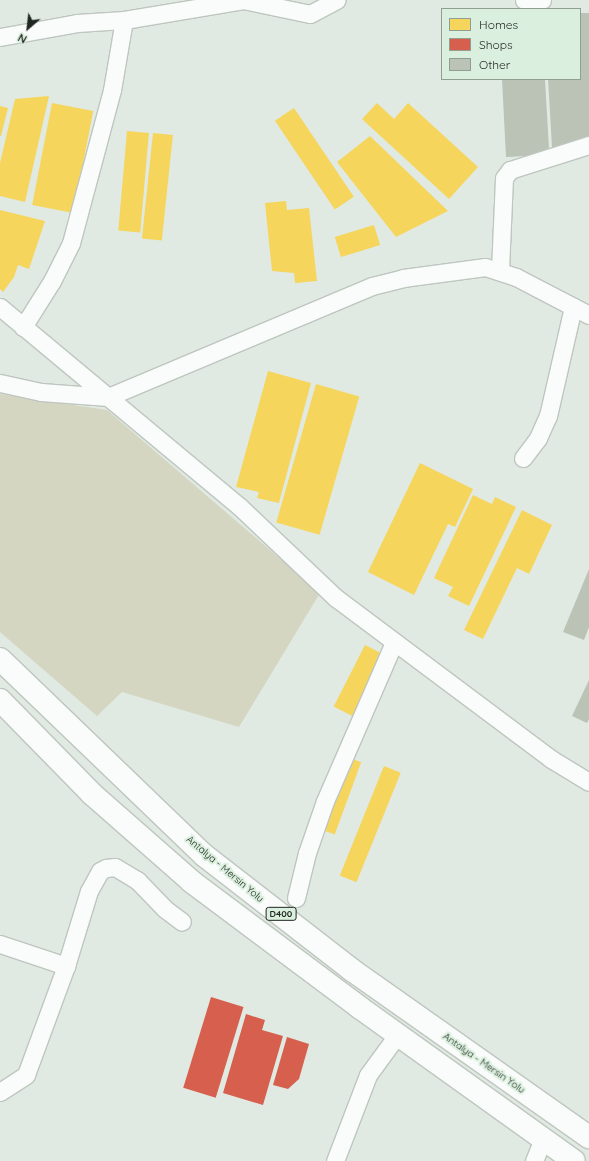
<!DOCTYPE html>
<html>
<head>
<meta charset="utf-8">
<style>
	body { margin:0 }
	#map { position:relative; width:589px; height:1161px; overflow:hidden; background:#e0eae2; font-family:Quicksand,sans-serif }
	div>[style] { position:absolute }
	.green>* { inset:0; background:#d4d6c2 }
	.homes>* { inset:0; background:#f6d55c; transform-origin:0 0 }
	.shops>* { inset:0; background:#d6604d; transform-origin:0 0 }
	.building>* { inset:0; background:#bbc3b7 }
	.roads { filter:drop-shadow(1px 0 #bec6bf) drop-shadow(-1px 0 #bec6bf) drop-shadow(0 1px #bec6bf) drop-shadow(0 -1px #bec6bf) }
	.minor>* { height:17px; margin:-8.5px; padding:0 8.5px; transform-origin:8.5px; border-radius:8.5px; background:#fafcfb }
	.highway>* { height:22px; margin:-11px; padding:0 11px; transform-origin:11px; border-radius:11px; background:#fafcfb }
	span { translate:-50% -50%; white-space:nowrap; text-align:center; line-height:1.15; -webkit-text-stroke:4px #dbefde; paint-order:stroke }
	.shield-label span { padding:1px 3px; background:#dbefde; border:1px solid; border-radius:3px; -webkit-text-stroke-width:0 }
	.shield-label { font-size:9px; color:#1f2721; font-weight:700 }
	.street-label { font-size:10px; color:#1f2721 }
	.legend { position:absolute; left:441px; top:8px; width:140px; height:72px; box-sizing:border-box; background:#dbefde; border:1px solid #909f92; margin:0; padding:5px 7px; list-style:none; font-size:12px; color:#1f2721 }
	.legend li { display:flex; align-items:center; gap:8px; height:20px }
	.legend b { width:20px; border:1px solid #909f92 }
	.north { position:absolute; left:8px; top:8px; width:40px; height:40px; -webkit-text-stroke:3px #dbefde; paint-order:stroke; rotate:208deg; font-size:11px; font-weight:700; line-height:16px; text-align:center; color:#1f2721 }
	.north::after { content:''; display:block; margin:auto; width:14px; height:18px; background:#1f2721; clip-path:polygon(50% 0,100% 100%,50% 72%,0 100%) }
</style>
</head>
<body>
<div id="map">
	<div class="green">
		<div style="clip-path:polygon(0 394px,107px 410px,320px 593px,239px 727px,122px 692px,97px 716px,0 632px)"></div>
	</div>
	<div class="homes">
		<div style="clip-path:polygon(49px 96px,25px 202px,0 196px,0 163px,15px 99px)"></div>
		<div style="left:52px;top:103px;width:42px;height:104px;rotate:11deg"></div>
		<div style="clip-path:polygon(377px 103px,394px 119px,408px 103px,478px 167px,449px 199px,362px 119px)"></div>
		<div style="clip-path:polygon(0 106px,8px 108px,1px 136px,0 136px)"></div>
		<div style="left:294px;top:108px;width:107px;height:23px;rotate:56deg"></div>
		<div style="left:127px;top:131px;width:22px;height:100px;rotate:5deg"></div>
		<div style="left:153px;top:133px;width:20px;height:106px;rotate:6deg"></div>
		<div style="clip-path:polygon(370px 136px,448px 211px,396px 237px,337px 162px)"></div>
		<div style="clip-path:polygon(286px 201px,287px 210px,309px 208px,317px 281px,295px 283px,294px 273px,272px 271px,265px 203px)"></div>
		<div style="clip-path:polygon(0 210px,45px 221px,29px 269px,18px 265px,14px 277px,3px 292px,0 289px)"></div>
		<div style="left:374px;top:225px;width:21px;height:41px;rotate:73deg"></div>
		<div style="clip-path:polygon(268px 371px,311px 383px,279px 503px,257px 498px,259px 492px,236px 487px)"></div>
		<div style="left:316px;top:384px;width:45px;height:144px;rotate:16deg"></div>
		<div style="clip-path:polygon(420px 463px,473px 489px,455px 527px,448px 524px,414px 595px,368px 572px)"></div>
		<div style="clip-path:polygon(473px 495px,492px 504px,495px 497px,516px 507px,469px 606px,448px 596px,453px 587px,434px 578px)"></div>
		<div style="clip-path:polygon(522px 510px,552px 525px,529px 574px,517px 568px,483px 639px,464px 630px)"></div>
		<div style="left:365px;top:645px;width:22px;height:69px;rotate:27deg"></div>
		<div style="left:347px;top:757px;width:15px;height:77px;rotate:20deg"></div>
		<div style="left:384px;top:766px;width:18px;height:118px;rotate:22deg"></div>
	</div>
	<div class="shops">
		<div style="left:211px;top:997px;width:34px;height:95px;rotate:17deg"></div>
		<div style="clip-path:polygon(246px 1014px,265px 1020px,262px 1030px,283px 1036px,263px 1105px,223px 1093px)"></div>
		<div style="clip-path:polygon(287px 1037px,309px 1044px,299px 1079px,288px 1089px,273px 1085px)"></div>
	</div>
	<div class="building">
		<div style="clip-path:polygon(580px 13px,589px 13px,589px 137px,552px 148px,548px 79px,580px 79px)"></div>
		<div style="clip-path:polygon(502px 79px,545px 79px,549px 149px,525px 156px,506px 157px)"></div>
		<div style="clip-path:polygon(589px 569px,589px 627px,584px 640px,563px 632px)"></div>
		<div style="clip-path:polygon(589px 680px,589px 719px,587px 723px,572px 716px)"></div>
	</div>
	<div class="roads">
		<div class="minor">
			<div style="left:524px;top:0;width:18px"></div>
			<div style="left:0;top:37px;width:78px;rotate:-10.3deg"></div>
			<div style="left:77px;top:23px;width:47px;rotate:-3.7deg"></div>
			<div style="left:124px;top:20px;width:121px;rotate:-9.5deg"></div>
			<div style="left:243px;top:0;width:68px;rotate:11.8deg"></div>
			<div style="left:310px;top:14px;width:30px;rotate:-28deg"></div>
			<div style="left:500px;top:270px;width:92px;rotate:-87.5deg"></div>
			<div style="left:504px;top:178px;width:10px;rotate:-53deg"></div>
			<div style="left:510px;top:170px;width:83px;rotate:-17.6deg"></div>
			<div style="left:0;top:307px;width:312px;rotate:39.8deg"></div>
			<div style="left:240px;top:507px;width:132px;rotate:43.5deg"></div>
			<div style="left:336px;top:598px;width:269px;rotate:36.8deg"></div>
			<div style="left:551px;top:759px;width:44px;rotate:31.2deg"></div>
			<div style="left:23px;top:327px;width:54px;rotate:-57.8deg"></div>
			<div style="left:52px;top:281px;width:42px;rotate:-63.4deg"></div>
			<div style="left:71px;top:243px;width:158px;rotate:-75deg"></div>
			<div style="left:112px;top:90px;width:71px;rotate:-80.3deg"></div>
			<div style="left:0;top:383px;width:42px;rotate:12.4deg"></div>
			<div style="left:41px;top:392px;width:67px;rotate:4.3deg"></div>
			<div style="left:108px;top:397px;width:286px;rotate:-22.8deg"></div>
			<div style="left:372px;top:286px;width:32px;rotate:-14deg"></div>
			<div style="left:403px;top:278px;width:83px;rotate:-7.6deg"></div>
			<div style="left:485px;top:267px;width:33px;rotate:18deg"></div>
			<div style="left:516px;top:277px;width:82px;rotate:27.5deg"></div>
			<div style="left:523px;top:458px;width:25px;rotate:-53deg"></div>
			<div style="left:538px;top:438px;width:24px;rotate:-66deg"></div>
			<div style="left:548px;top:416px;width:112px;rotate:-77.1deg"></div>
			<div style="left:296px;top:898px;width:46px;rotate:-76.3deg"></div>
			<div style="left:307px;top:853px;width:55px;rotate:-70.9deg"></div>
			<div style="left:325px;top:801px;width:173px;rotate:-66.5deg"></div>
			<div style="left:0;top:944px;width:70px;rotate:18.4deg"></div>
			<div style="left:66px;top:966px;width:116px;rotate:110.2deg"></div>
			<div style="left:26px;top:1075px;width:31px;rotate:147deg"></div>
			<div style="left:66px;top:966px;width:78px;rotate:-73deg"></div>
			<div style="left:89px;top:891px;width:23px;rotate:-61deg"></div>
			<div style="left:100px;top:871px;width:7px;rotate:-27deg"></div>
			<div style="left:106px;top:868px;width:9px;rotate:-6deg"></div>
			<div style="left:115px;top:867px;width:26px;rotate:31deg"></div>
			<div style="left:137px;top:880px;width:40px;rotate:46deg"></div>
			<div style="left:165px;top:909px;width:21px;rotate:37deg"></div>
			<div style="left:335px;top:1161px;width:92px;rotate:-69deg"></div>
			<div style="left:368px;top:1075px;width:51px;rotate:-53.8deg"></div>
			<div style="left:534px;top:1161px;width:24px;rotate:-68deg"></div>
		</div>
		<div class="highway">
			<div style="left:0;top:659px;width:284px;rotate:43.9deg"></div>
			<div style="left:205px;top:856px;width:186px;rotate:37.8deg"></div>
			<div style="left:352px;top:970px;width:290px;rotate:35.2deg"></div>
			<div style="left:0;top:700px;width:132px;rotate:45.6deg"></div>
			<div style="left:92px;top:794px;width:133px;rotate:41.3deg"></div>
			<div style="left:192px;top:882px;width:209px;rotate:36.8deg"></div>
			<div style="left:359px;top:1007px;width:264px;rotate:35.6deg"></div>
		</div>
	</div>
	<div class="shield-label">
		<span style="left:281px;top:914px">D400</span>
	</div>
	<div class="street-label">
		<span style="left:225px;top:869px;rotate:40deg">Antalya - Mersin Yolu</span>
		<span style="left:484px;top:1063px;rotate:35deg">Antalya - Mersin Yolu</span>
	</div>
	<ul class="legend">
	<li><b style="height:11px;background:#f6d55c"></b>Homes</li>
	<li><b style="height:11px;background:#d6604d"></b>Shops</li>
	<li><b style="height:11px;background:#bbc3b7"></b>Other</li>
	</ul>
	<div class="north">N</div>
</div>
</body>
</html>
